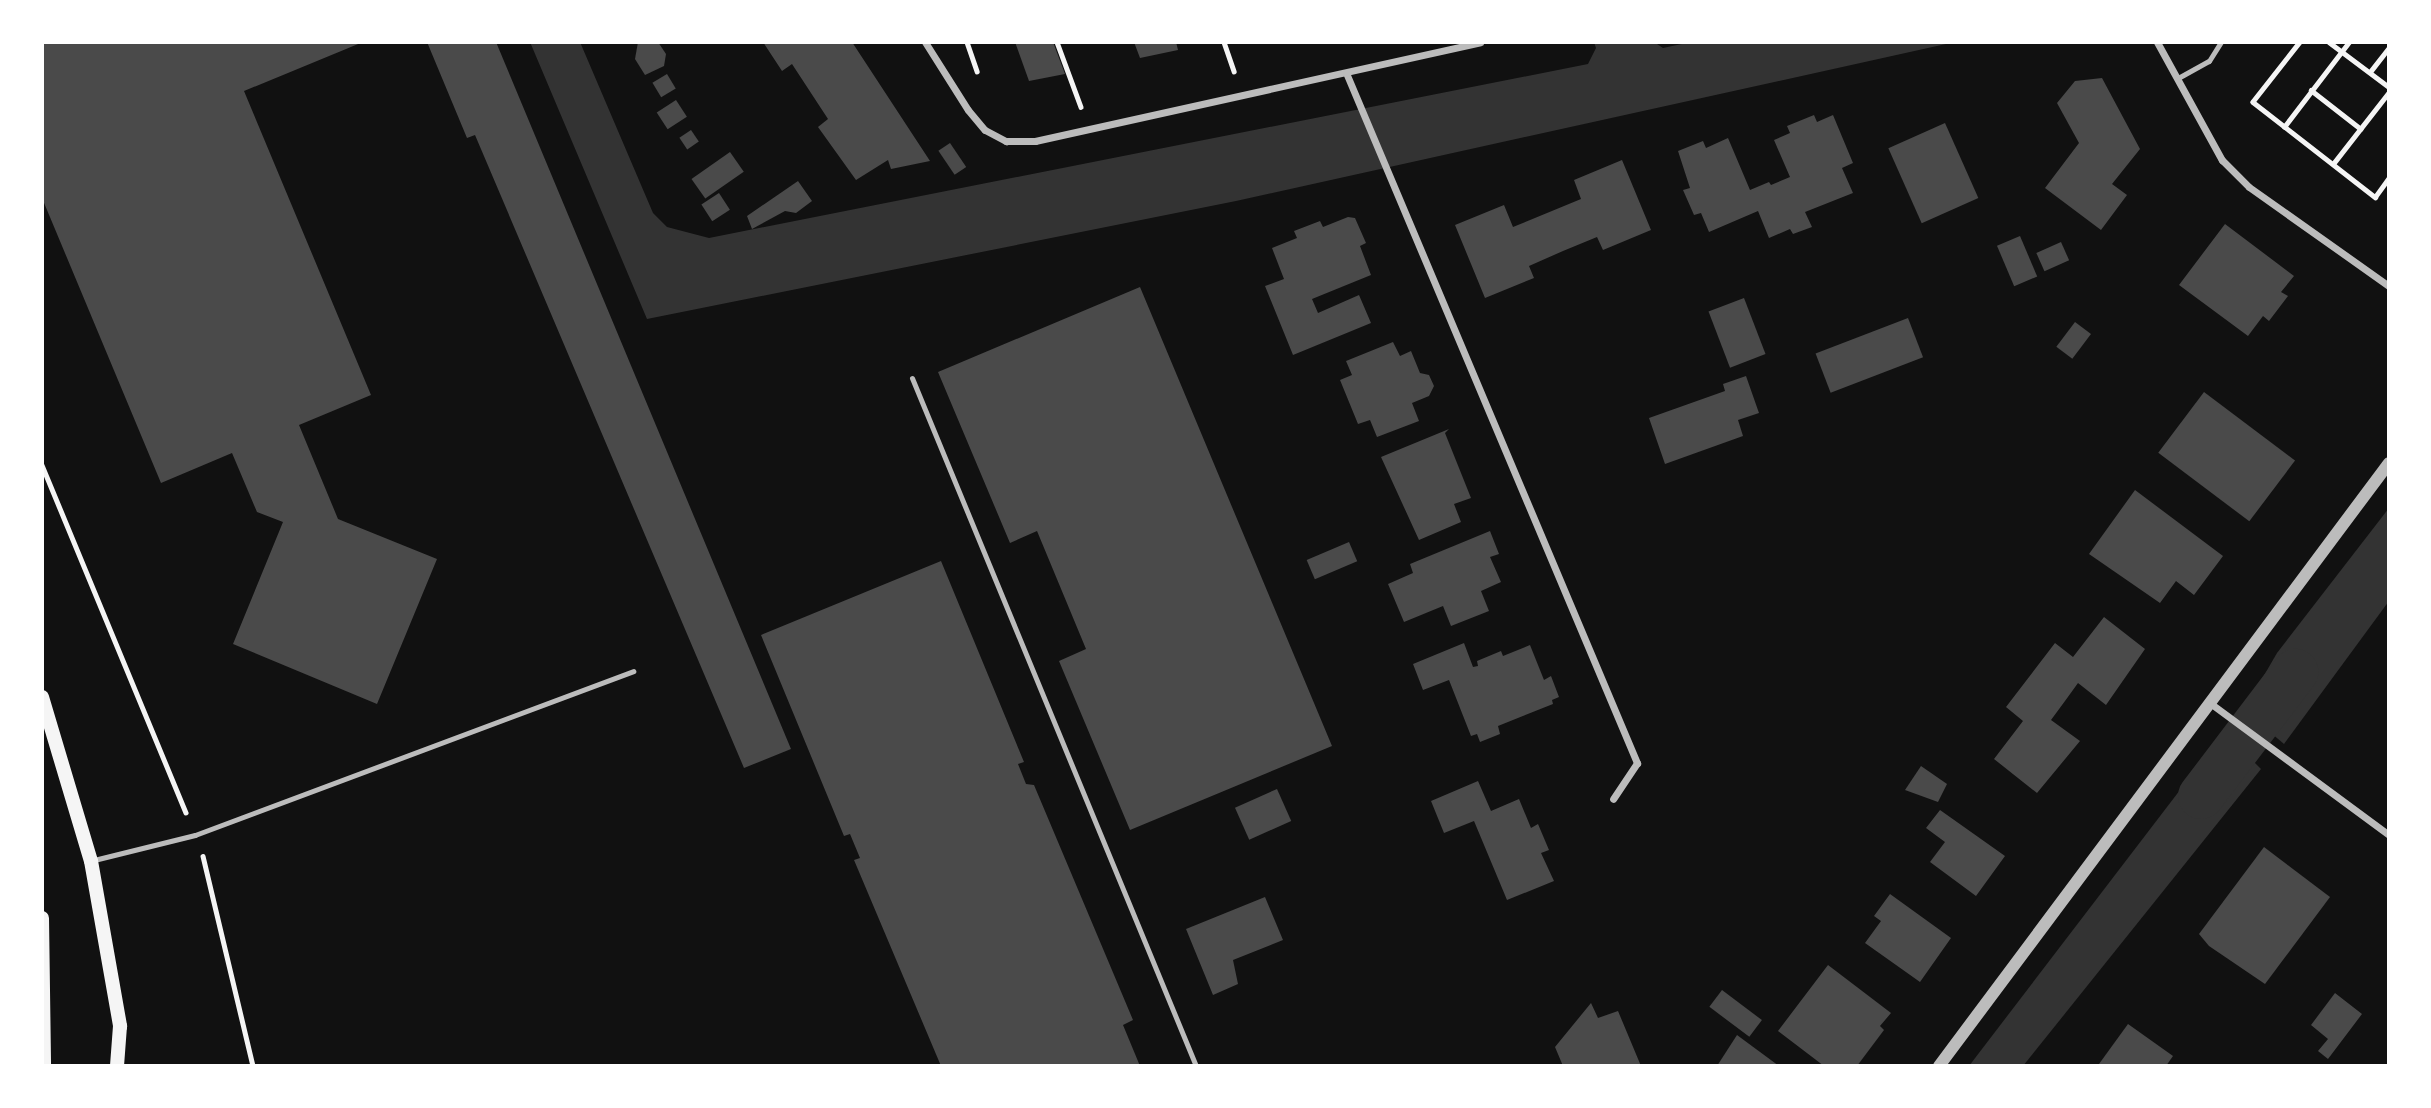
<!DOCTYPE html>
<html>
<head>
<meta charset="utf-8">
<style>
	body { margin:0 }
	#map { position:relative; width:2431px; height:1108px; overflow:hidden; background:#111; font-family:Manrope,sans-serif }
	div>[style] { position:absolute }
	.water>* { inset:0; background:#333 }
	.canal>* { height:46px; margin:-23px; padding:0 23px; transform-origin:23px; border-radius:23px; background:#333 }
	.building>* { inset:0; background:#4a4a4a; transform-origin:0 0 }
	.path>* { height:4.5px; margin:-2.25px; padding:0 2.25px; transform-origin:2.25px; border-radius:2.25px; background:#f5f5f5 }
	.service>* { height:5px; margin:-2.5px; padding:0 2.5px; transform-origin:2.5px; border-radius:2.5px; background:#bcbcbc }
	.minor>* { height:7px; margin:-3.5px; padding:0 3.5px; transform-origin:3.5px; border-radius:3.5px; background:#bcbcbc }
	.tertiary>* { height:12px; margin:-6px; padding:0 6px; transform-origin:6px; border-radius:6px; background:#bcbcbc }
	.secondary>* { height:14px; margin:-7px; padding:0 7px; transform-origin:7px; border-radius:7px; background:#f5f5f5 }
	span { translate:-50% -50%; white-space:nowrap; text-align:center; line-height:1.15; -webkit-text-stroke:6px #fff; paint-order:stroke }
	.frame { position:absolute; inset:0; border:44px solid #fff; pointer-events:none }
</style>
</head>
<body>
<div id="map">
	<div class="water">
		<div style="clip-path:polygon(530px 42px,580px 42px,653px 213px,667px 227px,709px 238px,1588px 64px,1596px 48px,1594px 42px,1654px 42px,1663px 48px,1691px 42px,1955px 42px,1236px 201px,647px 319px)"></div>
		<div style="clip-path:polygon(2389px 508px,2389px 601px,2284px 744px,2244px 710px,2277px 653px)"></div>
		<div style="clip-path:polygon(2219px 739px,2239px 747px,2261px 769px,2023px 1066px,1969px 1066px)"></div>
	</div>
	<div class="canal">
		<div style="left:2201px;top:796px;width:156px;rotate:-52.8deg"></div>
	</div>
	<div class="building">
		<div style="clip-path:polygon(42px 42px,363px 42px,244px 91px,371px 395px,299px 425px,338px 519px,437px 559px,377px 704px,233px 644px,283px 522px,257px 512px,232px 453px,161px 483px,42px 198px)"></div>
		<div style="clip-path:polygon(427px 42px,496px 42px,791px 749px,744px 768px,475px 135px,467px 138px)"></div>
		<div style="clip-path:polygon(638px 42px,658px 42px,666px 54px,664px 66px,645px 75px,635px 59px)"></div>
		<div style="clip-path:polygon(763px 42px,852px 42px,930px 161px,891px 169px,888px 160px,856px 180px,818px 127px,828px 119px,792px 64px,782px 71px)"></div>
		<div style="clip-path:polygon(1015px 42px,1053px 42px,1065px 74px,1029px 81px)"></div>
		<div style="clip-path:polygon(1134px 42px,1176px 42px,1178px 50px,1140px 58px)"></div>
		<div style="left:667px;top:74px;width:17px;height:17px;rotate:59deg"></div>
		<div style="clip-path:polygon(2102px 78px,2140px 149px,2112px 184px,2127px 195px,2101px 230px,2045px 188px,2079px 143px,2057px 103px,2075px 81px)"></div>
		<div style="left:676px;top:100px;width:20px;height:23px;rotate:57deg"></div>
		<div style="clip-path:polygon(1814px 115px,1817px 122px,1833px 115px,1853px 163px,1842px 168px,1853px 193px,1805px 212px,1812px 227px,1793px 234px,1790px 229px,1769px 238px,1758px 211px,1709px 232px,1701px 213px,1694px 215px,1683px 190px,1690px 188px,1678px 151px,1703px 141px,1706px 148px,1728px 138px,1750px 190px,1769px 182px,1771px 185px,1790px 177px,1774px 140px,1790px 133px,1787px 126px)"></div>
		<div style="left:1945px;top:123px;width:82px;height:62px;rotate:66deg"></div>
		<div style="left:691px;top:130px;width:14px;height:14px;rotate:56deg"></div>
		<div style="left:950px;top:143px;width:29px;height:14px;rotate:56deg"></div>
		<div style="left:730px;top:152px;width:24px;height:47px;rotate:55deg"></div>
		<div style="clip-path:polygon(1622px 160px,1651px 230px,1603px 250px,1597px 237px,1563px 251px,1529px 266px,1534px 278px,1485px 298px,1455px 225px,1504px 205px,1513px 227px,1581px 199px,1574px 180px)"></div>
		<div style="clip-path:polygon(798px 181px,812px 201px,796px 213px,785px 211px,752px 229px,747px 216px)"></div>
		<div style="left:719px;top:193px;width:20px;height:21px;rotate:57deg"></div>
		<div style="clip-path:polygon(1348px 217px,1355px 218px,1366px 243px,1360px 246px,1371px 275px,1312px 299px,1318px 313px,1359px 295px,1371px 323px,1293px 355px,1265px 286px,1284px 279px,1272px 248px,1297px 238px,1294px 231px,1320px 221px,1323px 227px)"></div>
		<div style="clip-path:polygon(2225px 224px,2294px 276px,2281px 292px,2288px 296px,2269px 321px,2263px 316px,2248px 336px,2179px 285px)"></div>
		<div style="left:2020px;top:236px;width:44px;height:25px;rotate:67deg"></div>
		<div style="left:2061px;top:242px;width:20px;height:27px;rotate:66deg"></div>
		<div style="clip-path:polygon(1140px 287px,1332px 746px,1130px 830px,1059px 661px,1086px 649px,1037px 531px,1010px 543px,938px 372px)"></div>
		<div style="left:1744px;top:298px;width:60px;height:38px;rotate:69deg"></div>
		<div style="left:1908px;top:318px;width:42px;height:99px;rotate:69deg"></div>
		<div style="left:2075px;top:322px;width:20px;height:31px;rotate:37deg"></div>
		<div style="clip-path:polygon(1393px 342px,1400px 356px,1411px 351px,1420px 373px,1429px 375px,1434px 386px,1429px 396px,1412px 403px,1419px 421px,1377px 437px,1370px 420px,1358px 424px,1340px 380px,1352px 375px,1346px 361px)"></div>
		<div style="clip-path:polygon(1746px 376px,1759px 413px,1738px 420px,1743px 436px,1665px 464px,1649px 418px,1725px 391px,1723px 384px)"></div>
		<div style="left:2204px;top:392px;width:114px;height:76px;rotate:37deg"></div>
		<div style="clip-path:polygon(1449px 429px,1445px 433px,1471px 498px,1454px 504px,1461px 522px,1419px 540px,1381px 457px)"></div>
		<div style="clip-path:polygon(2135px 490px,2223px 556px,2194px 595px,2176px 581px,2160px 603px,2089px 554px)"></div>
		<div style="clip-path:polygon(1490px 531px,1499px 554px,1490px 557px,1501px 582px,1481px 591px,1489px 611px,1451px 626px,1443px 606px,1404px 622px,1388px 584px,1413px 573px,1410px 564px)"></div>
		<div style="left:1349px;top:542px;width:21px;height:46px;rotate:67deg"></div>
		<div style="clip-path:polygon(941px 561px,1024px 762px,1018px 764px,1026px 784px,1034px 785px,1133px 1020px,1123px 1025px,1140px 1066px,941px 1066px,854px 860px,860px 858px,850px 834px,844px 836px,761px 635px)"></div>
		<div style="clip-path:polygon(2104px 617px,2145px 649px,2106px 705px,2078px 683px,2065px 701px,2051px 720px,2080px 741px,2037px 793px,1994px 759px,2023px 721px,2006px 707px,2055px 643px,2073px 657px)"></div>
		<div style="clip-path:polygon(1464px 643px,1473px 667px,1478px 666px,1477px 661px,1501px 651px,1503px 656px,1530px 645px,1544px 680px,1551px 676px,1559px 697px,1552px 700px,1553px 704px,1498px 726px,1500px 734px,1480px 742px,1477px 734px,1471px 736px,1449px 680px,1423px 690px,1413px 664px)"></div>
		<div style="clip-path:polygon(1921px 766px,1947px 784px,1938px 802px,1905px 790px)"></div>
		<div style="clip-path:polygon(1478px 781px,1491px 811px,1519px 799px,1531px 828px,1538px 824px,1549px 850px,1541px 853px,1554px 881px,1507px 900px,1474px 821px,1444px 833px,1431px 801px)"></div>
		<div style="left:1277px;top:789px;width:35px;height:46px;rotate:66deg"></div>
		<div style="clip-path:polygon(1940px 810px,2005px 856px,1976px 896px,1930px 862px,1945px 842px,1926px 828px)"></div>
		<div style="clip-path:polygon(2264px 847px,2330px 897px,2265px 984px,2209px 946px,2199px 934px)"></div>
		<div style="clip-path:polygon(1890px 894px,1951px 938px,1920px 982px,1865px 943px,1881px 921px,1874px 916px)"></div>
		<div style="clip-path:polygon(1265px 897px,1283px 940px,1233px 960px,1238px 984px,1213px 995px,1186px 929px)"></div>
		<div style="clip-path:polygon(1828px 965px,1891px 1013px,1880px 1026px,1884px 1030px,1857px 1066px,1824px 1066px,1778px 1031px)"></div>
		<div style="left:1722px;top:990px;width:50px;height:21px;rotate:37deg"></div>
		<div style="clip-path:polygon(2335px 993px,2362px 1014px,2328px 1059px,2318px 1051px,2328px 1039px,2311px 1025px)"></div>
		<div style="clip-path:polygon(1591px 1003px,1598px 1018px,1618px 1011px,1641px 1066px,1563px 1066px,1555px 1047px)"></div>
		<div style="clip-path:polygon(2128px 1024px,2173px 1056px,2166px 1066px,2099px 1064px)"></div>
		<div style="clip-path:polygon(1737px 1035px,1779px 1066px,1717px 1066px)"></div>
	</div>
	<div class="path">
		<div style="left:967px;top:42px;width:31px;rotate:71deg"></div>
		<div style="left:1057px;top:42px;width:69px;rotate:69.7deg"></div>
		<div style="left:1224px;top:42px;width:31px;rotate:71deg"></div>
		<div style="left:2300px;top:42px;width:76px;rotate:128.1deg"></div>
		<div style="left:2253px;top:102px;width:155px;rotate:37.9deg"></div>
		<div style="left:2375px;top:197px;width:24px;rotate:-54deg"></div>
		<div style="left:2329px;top:42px;width:75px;rotate:36.9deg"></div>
		<div style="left:2370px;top:72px;width:31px;rotate:-52deg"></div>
		<div style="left:2311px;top:90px;width:63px;rotate:38deg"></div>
		<div style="left:2284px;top:127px;width:107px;rotate:-52.6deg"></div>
		<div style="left:2333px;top:164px;width:91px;rotate:-52.1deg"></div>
		<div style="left:42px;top:465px;width:376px;rotate:67.5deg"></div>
		<div style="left:203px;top:856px;width:216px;rotate:76.6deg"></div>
	</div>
	<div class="service">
		<div style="left:2178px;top:78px;width:35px;rotate:-29deg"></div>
		<div style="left:2209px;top:61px;width:22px;rotate:-58deg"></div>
		<div style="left:912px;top:378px;width:744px;rotate:67.57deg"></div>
		<div style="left:94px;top:860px;width:104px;rotate:-13.9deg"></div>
		<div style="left:195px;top:835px;width:468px;rotate:-20.5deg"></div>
	</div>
	<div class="minor">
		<div style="left:925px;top:42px;width:80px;rotate:57.7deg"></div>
		<div style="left:968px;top:110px;width:26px;rotate:50deg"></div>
		<div style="left:985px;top:130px;width:24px;rotate:28deg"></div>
		<div style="left:1006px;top:141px;width:29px"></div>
		<div style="left:1035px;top:141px;width:456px;rotate:-12.5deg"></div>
		<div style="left:2157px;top:42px;width:135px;rotate:61.2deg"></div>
		<div style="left:2222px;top:160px;width:38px;rotate:45deg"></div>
		<div style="left:2249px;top:187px;width:171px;rotate:35.3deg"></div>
		<div style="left:1347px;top:75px;width:747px;rotate:67.14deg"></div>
		<div style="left:1637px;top:763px;width:43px;rotate:123.7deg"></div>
		<div style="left:2210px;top:703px;width:222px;rotate:36.4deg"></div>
	</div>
	<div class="tertiary">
		<div style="left:1939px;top:1066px;width:752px;rotate:-53.27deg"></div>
	</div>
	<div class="secondary">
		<div style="left:42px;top:697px;width:171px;rotate:73.4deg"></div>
		<div style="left:91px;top:861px;width:168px;rotate:80deg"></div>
		<div style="left:120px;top:1026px;width:40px;rotate:94.3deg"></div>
		<div style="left:42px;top:918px;width:148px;rotate:89.2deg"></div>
	</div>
	<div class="frame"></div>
</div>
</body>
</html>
